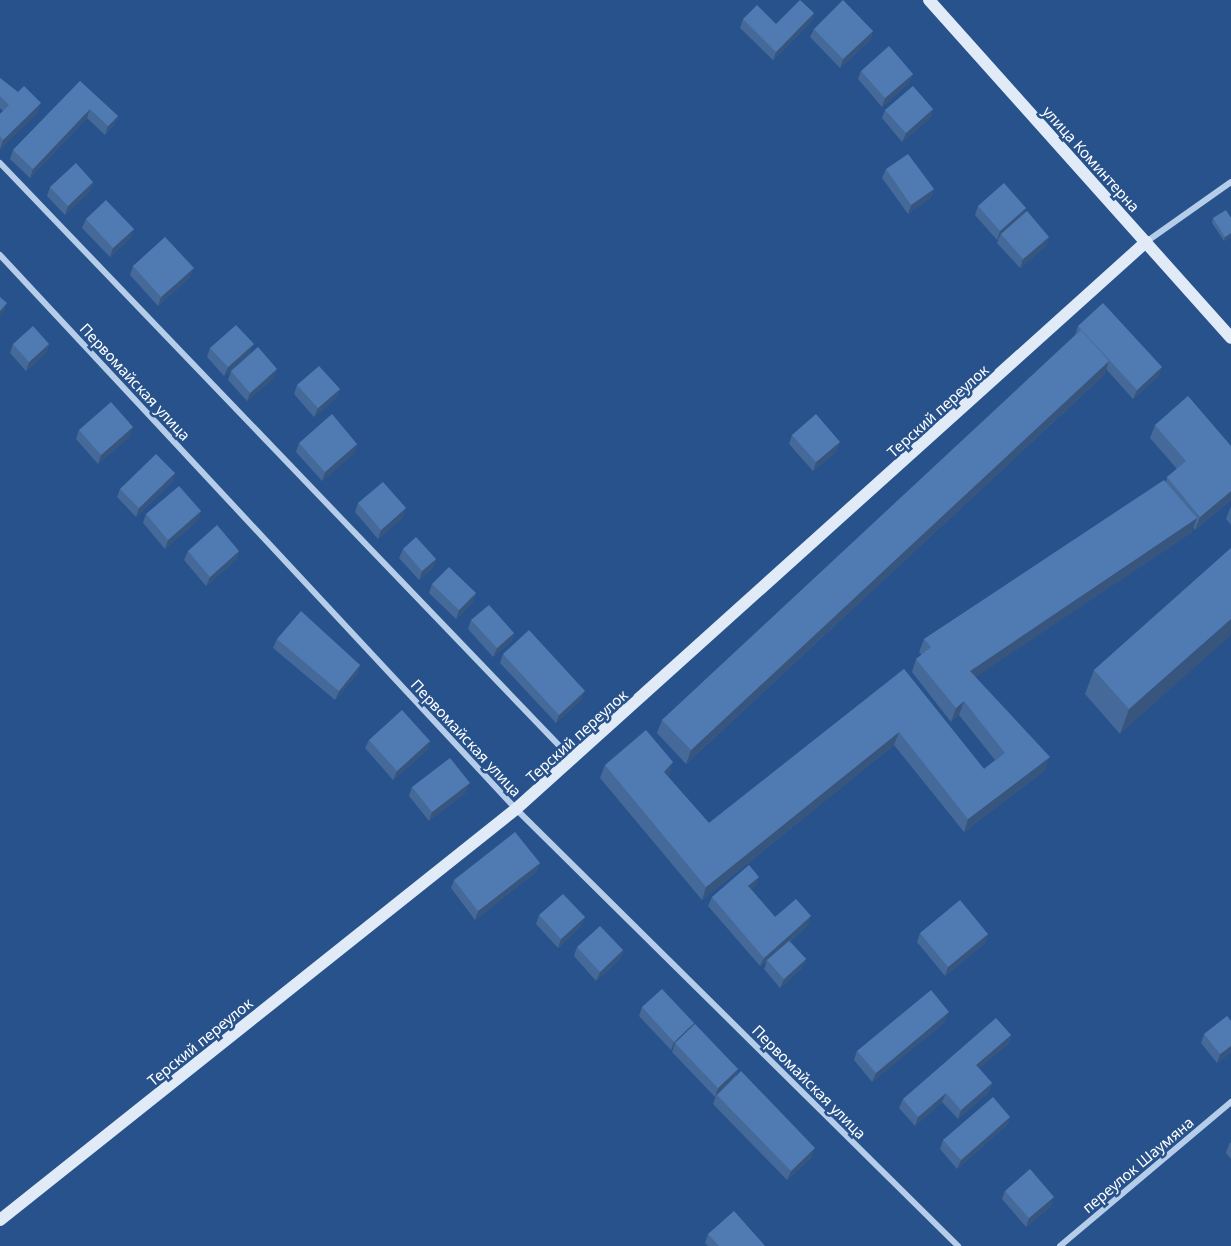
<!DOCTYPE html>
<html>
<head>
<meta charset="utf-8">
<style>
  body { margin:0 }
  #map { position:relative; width:1231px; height:1246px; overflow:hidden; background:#27528c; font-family:"Noto Sans",sans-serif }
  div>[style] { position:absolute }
  .street>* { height:6px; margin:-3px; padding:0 3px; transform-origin:3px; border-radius:3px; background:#b6cdea }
  .secondary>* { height:12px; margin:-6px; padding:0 6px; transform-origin:6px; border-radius:6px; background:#e1ebf8 }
  .wall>* { inset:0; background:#456a99 }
  .shaded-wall>* { inset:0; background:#38567d }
  .building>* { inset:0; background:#507bb2 }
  span { translate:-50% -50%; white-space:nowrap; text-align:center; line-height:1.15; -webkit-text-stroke:5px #27528c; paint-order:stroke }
  .street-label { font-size:15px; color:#fff }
</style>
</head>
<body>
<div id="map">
  <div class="street">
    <div style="left:0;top:163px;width:827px;rotate:46.18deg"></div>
    <div style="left:1146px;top:242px;width:104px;rotate:-35.2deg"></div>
    <div style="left:0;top:255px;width:757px;rotate:47.03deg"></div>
    <div style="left:516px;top:809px;width:622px;rotate:44.67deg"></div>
    <div style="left:1060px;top:1246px;width:224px;rotate:-40.1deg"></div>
  </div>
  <div class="secondary">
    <div style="left:929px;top:0;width:453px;rotate:48.2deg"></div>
    <div style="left:0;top:1220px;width:660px;rotate:-38.54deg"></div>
    <div style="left:516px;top:809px;width:848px;rotate:-41.99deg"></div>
  </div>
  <div class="wall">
    <div style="clip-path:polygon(814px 13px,811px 22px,773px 60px,740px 28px,743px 19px,776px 24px)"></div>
    <div style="clip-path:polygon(814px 29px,873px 31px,870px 40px,840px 68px,810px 37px)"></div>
    <div style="clip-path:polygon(861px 71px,913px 74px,909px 83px,882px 107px,858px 79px)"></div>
    <div style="clip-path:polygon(0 78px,38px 112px,0 149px,0 114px,3px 111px,0 108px)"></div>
    <div style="clip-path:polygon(80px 81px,118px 116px,114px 125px,105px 135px,87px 118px,30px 178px,10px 159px,13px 150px)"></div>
    <div style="clip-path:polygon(933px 109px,930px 118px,902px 142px,882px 118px,885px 110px)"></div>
    <div style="clip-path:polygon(886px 169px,934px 189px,930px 198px,908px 214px,882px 178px)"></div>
    <div style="clip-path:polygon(93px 182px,90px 191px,65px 215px,47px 196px,50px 187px)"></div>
    <div style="clip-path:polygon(978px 206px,1026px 208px,1024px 213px,1046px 246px,1020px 268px,997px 243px,999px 238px,997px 240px,975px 215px)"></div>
    <div style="clip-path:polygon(1213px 218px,1231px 218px,1231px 237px,1224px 241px,1212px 223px)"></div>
    <div style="clip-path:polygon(86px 219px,134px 229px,130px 238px,110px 257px,82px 228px)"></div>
    <div style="clip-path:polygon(133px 266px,190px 277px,158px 306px,130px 275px)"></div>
    <div style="clip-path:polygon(1078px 326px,1159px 376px,1133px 399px,1106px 369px,1105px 374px,686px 764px,657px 733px,662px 720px,1075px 335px)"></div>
    <div style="clip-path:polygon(13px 344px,49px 344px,46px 353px,26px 371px,10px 353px)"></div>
    <div style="clip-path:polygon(210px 348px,250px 353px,224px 376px,207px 357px)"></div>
    <div style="clip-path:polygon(231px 371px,274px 378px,247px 401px,228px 380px)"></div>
    <div style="clip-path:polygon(297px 385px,340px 389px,336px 398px,314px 417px,294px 394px)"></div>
    <div style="clip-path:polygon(1155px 425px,1231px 446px,1231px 500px,1195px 530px,1193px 527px,1192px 532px,975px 677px,1045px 770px,964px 832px,894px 745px,702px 900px,600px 778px,605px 765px,669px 776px,668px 777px,709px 823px,904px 669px,984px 769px,995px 760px,959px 715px,951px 722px,912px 672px,916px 659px,922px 655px,919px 652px,924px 639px,1166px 482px,1167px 477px,1177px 469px,1150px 438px)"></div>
    <div style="clip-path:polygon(79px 430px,130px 436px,98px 464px,76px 439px)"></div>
    <div style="clip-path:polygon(792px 435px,837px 451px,813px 471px,789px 444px)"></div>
    <div style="clip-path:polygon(299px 443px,357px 444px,354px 453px,322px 481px,296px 452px)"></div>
    <div style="clip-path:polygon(175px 473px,172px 482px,136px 517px,117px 497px,120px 489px)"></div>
    <div style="clip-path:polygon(358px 503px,403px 517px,378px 539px,355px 512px)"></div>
    <div style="clip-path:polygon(1231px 506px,1231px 525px,1226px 519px)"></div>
    <div style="clip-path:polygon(201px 511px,198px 520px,165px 549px,143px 523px,146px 514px)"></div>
    <div style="clip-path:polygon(1231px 548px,1120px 734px,1085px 694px,1094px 670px)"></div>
    <div style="clip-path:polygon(403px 549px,436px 559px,433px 568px,419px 580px,399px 558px)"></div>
    <div style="clip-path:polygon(188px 551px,239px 551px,236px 560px,206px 586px,184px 560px)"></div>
    <div style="clip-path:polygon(432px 584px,476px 593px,473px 602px,456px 619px,429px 593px)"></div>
    <div style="clip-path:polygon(471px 620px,514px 633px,511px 642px,493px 657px,468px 629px)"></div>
    <div style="clip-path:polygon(277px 639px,360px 665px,357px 674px,335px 700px,273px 648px)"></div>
    <div style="clip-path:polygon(503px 654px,581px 700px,556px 723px,500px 663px)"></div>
    <div style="clip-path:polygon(369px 740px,430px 741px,427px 750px,393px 780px,365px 748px)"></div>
    <div style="clip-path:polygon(412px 787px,466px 792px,429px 821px,409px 796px)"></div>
    <div style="clip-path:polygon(540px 863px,536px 872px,475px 920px,451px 888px,454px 880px)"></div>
    <div style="clip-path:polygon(756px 886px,751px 889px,775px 917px,808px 925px,790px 941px,806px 959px,802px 968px,780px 988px,764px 969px,767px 961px,760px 966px,708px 906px,712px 897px)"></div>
    <div style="clip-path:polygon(539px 915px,585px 917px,581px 926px,558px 948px,536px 924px)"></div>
    <div style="clip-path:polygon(920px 933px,988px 934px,985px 943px,945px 976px,917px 942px)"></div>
    <div style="clip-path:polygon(577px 947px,623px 950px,620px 959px,596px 981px,574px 956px)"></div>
    <div style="clip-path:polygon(642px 1007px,694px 1023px,693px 1027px,738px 1069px,735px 1077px,812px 1157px,787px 1180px,713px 1104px,716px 1096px,715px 1097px,672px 1052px,674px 1047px,671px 1050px,639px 1016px)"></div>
    <div style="clip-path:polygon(946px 1021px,872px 1082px,854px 1060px,857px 1051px)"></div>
    <div style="clip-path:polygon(1204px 1034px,1231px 1052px,1217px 1063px,1201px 1043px)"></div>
    <div style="clip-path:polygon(1011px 1035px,1008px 1044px,979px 1068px,992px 1083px,989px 1092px,958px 1119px,942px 1102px,915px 1126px,899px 1108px,903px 1099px)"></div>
    <div style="clip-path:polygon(1010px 1117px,1007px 1125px,957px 1169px,940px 1149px,943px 1140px)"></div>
    <div style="clip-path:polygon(1231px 1142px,1231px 1159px,1226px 1153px,1229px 1144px)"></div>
    <div style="clip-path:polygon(1005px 1191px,1051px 1206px,1026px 1227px,1002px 1199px)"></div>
    <div style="clip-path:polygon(708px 1234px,765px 1246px,708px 1246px,705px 1243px)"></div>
  </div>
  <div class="shaded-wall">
    <div style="clip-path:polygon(814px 13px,811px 22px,773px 60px,776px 52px)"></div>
    <div style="clip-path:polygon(873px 31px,870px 40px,840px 68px,843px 59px)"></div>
    <div style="clip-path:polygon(913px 74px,909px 83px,882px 107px,885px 98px)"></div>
    <div style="clip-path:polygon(41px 103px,38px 112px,0 149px,3px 140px)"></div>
    <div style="clip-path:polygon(90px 109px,87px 118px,30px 178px,33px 169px)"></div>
    <div style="clip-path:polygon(933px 109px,930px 118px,902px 142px,906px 133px)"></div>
    <div style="clip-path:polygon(118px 116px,114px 125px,105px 135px,108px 126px)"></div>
    <div style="clip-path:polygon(93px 182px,90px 191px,65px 215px,68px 206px)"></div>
    <div style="clip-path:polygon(934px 189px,930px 198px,908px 214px,911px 205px)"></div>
    <div style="clip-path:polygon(1026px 208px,1023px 217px,1001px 234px,999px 238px,997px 240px,1000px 231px)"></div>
    <div style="clip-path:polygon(134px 229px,130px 238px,110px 257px,113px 248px)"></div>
    <div style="clip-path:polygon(1231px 233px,1231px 237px,1224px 241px,1225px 237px)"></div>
    <div style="clip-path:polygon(1049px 237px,1046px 246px,1020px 268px,1023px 259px)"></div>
    <div style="clip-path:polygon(194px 268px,190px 277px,158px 306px,161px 297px)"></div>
    <div style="clip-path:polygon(7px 303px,4px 312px,0 317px,0 311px)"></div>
    <div style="clip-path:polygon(49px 344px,46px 353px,26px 371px,29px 362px)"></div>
    <div style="clip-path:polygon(254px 344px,250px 353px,224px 376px,228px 367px)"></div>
    <div style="clip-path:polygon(1109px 361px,1105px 374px,686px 764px,691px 750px)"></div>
    <div style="clip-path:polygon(1162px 367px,1159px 376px,1133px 399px,1137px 390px)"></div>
    <div style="clip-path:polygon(277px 369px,274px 378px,247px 401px,250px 393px)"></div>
    <div style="clip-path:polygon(340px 389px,336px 398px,314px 417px,318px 408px)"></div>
    <div style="clip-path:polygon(133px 427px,130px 436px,98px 464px,101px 455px)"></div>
    <div style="clip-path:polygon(840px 442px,837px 451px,813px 471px,816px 462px)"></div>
    <div style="clip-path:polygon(357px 444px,354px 453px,322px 481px,325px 472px)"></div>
    <div style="clip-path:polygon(175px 473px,172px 482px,136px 517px,139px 508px)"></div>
    <div style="clip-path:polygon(1231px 491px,1231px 500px,1195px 530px,1200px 517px)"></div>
    <div style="clip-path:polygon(406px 508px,403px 517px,378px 539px,381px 530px)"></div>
    <div style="clip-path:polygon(201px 511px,198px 520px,165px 549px,168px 540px)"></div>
    <div style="clip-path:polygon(1197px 518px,1192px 532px,965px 684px,970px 671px)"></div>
    <div style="clip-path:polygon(239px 551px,236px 560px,206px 586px,210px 577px)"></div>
    <div style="clip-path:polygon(436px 559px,433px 568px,419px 580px,422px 571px)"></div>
    <div style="clip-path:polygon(476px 593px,473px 602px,456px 619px,459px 610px)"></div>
    <div style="clip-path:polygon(1231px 619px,1231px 635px,1120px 734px,1129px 709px)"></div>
    <div style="clip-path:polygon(514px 633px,511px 642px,493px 657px,497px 648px)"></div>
    <div style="clip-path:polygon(360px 665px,357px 674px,335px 700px,339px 691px)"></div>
    <div style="clip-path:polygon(585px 691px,581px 700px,556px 723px,559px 715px)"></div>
    <div style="clip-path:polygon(964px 701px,959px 715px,951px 722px,956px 708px)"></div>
    <div style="clip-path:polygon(899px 732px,894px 745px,702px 900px,706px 887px)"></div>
    <div style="clip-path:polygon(430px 741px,427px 750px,393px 780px,397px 771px)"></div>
    <div style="clip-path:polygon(1050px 757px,1045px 770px,964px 832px,968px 819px)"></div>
    <div style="clip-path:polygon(673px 762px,669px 776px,659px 785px,664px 772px)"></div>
    <div style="clip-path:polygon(470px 783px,466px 792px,429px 821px,432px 812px)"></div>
    <div style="clip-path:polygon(540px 863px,536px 872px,475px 920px,478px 911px)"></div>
    <div style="clip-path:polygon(759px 877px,756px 886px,745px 895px,748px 886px)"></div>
    <div style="clip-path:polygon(811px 916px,808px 925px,760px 966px,764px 958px)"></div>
    <div style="clip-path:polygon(585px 917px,581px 926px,558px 948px,561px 939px)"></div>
    <div style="clip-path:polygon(988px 934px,985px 943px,945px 976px,948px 967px)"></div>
    <div style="clip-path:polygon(623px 950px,620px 959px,596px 981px,600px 972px)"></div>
    <div style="clip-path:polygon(806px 959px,802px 968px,780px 988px,784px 979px)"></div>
    <div style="clip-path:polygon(949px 1012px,946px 1021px,872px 1082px,876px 1073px)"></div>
    <div style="clip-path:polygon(694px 1023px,691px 1032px,675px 1043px,674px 1047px,671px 1050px,674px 1042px)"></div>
    <div style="clip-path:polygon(1011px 1035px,1008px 1044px,973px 1074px,976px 1065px)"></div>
    <div style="clip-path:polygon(1231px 1046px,1231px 1052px,1217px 1063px,1220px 1054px)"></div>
    <div style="clip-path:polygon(738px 1069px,734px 1078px,715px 1097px,718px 1088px)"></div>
    <div style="clip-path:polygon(992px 1083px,989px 1092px,958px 1119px,961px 1110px)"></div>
    <div style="clip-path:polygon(946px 1093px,942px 1102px,915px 1126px,918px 1117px)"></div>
    <div style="clip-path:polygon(1010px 1117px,1007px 1125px,957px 1169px,961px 1160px)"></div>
    <div style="clip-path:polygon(815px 1148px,812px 1157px,787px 1180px,791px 1171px)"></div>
    <div style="clip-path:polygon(1054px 1197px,1051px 1206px,1026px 1227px,1029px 1218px)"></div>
  </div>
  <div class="building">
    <div style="clip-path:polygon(800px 0,814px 13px,776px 52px,743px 19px,757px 5px,776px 24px)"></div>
    <div style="clip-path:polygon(843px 0,873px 31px,843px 59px,814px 29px)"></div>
    <div style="clip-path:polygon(889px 46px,913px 74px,885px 98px,861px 71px)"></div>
    <div style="clip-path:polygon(0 78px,18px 92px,24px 86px,41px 103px,3px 140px,0 136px,0 114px,9px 105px,0 96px)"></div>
    <div style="clip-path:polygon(80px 81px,118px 116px,108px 126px,90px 109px,33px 169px,13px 150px)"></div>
    <div style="clip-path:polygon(913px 86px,933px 109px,906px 133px,885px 110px)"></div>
    <div style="clip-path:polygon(908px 154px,934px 189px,911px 205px,886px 169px)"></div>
    <div style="clip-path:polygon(76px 163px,93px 182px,68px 206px,50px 187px)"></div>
    <div style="clip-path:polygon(1004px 183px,1026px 208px,1000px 231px,978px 206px)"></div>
    <div style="clip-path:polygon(106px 200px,134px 229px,113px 248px,86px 219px)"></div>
    <div style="clip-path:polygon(1226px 210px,1231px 218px,1231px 233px,1225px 237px,1213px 218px)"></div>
    <div style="clip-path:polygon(1027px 211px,1049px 237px,1023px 259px,1001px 234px)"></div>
    <div style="clip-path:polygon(165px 237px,194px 268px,161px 297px,133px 266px)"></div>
    <div style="clip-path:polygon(0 297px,7px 303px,0 311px)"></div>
    <div style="clip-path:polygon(1103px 303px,1162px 367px,1137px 390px,1078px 326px)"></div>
    <div style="clip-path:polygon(236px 325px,254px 344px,228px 367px,210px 348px)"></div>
    <div style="clip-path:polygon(33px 326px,49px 344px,29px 362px,13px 344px)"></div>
    <div style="clip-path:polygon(1081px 330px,1109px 361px,691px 750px,662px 720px)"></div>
    <div style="clip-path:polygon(258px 347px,277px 369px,250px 393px,231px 371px)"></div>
    <div style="clip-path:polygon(319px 366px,340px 389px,318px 408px,297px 385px)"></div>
    <div style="clip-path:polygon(1188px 396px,1231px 446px,1231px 491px,1200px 517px,1167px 477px,1186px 461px,1155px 425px)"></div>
    <div style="clip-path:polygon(111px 402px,133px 427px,101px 455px,79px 430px)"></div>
    <div style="clip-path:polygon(332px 414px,357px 444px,325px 472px,299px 443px)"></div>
    <div style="clip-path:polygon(816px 414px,840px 442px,816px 462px,792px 435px)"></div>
    <div style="clip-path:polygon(156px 454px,175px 473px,139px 508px,120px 489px)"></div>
    <div style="clip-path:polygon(1164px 480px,1197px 518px,970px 671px,1050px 757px,968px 819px,899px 732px,706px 887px,605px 765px,646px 730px,673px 762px,664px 772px,709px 823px,904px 669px,984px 769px,1005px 753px,964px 701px,956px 708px,916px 659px,931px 647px,924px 639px)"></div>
    <div style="clip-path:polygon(383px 482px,406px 508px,381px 530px,358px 503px)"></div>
    <div style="clip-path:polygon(179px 486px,201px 511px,168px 540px,146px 514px)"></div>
    <div style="clip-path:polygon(217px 525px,239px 551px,210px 577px,188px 551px)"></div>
    <div style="clip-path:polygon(416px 537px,436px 559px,422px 571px,403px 549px)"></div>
    <div style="clip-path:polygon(1231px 548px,1231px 619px,1129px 709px,1094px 670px)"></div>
    <div style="clip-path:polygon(449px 567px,476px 593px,459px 610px,432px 584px)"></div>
    <div style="clip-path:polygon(489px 605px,514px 633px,497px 648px,471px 620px)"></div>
    <div style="clip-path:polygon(301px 611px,360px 665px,339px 691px,277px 639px)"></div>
    <div style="clip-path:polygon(529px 630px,585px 691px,559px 715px,503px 654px)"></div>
    <div style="clip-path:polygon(402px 710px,430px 741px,397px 771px,369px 740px)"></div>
    <div style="clip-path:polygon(450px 758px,470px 783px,432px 812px,412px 787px)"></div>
    <div style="clip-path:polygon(515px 832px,540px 863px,478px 911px,454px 880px)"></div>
    <div style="clip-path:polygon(749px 865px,759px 877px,748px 886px,775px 917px,796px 899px,811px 916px,764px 958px,712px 897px)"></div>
    <div style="clip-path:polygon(563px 894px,585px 917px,561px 939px,539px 915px)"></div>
    <div style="clip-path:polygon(960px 900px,988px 934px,948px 967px,920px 933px)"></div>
    <div style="clip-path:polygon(600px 926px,623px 950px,600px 972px,577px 947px)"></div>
    <div style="clip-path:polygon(789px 941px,806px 959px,784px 979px,767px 960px)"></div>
    <div style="clip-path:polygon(662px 989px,694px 1023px,674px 1042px,642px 1007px)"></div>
    <div style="clip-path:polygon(931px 990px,949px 1012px,876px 1073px,857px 1051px)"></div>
    <div style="clip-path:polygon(1227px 1016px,1231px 1021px,1231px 1046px,1220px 1054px,1204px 1034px)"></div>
    <div style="clip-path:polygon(996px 1018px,1011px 1035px,976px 1065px,992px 1083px,961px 1110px,946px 1093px,918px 1117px,903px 1099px)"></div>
    <div style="clip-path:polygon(695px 1024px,738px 1069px,718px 1088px,675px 1043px)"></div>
    <div style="clip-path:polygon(741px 1071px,815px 1148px,791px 1171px,717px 1095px)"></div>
    <div style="clip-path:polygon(993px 1097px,1010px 1117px,961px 1160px,943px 1140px)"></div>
    <div style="clip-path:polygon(1030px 1169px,1054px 1197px,1029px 1218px,1005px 1191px)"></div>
    <div style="clip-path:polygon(734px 1211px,765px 1246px,719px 1246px,708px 1234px)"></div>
  </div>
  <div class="street-label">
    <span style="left:1091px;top:159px;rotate:48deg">улица Коминтерна</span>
    <span style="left:135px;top:382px;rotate:47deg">Первомайская улица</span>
    <span style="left:938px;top:411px;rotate:-42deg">Терский переулок</span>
    <span style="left:577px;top:736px;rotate:-42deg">Терский переулок</span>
    <span style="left:466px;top:738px;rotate:47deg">Первомайская улица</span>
    <span style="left:200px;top:1042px;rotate:-39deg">Терский переулок</span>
    <span style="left:809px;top:1082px;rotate:45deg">Первомайская улица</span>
    <span style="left:1138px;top:1165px;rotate:-40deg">переулок Шаумяна</span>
  </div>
</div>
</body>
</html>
